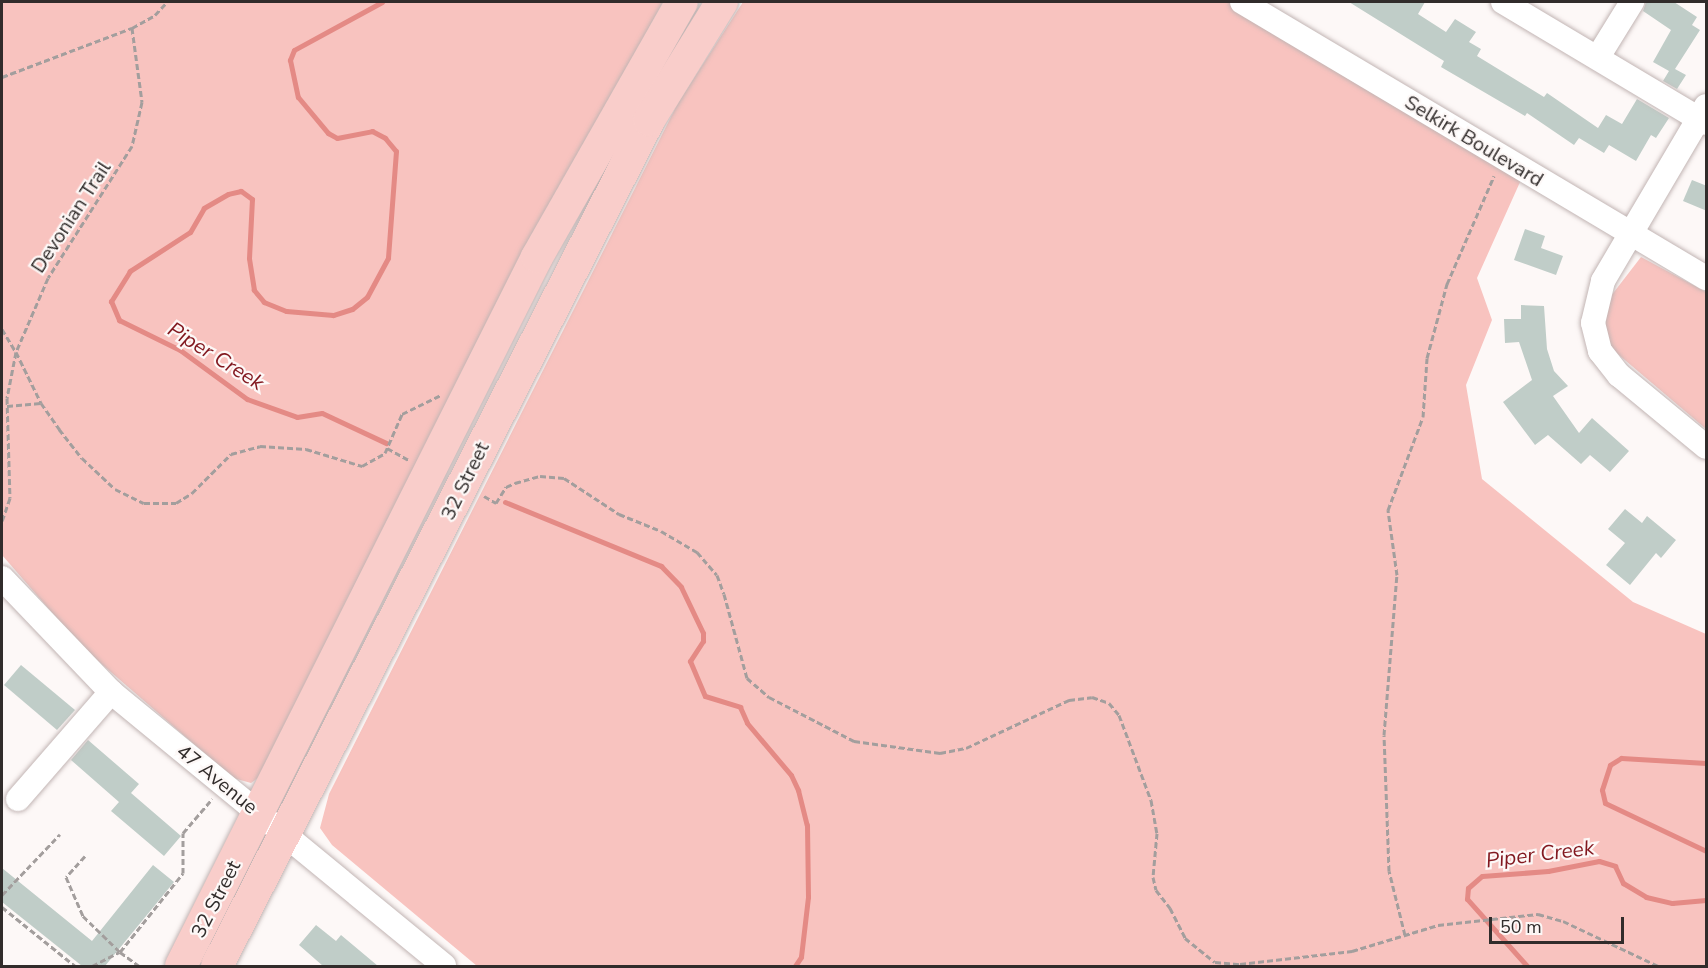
<!DOCTYPE html>
<html>
<head>
<meta charset="utf-8">
<style>
  body { margin:0 }
  #map { position:relative; width:1708px; height:968px; overflow:hidden; background:#fdf8f7; font-family:"Nunito Sans",sans-serif }
  div>[style] { position:absolute }
  .green>* { inset:0; background:#f8c3bf }
  .stream>* { height:5px; margin:-2.5px; padding:0 2.5px; transform-origin:2.5px; border-radius:2.5px; background:#e48a85 }
  .building>* { inset:0; background:#c0cdc8 }
  .path>* { height:3px; margin-top:-1.5px; transform-origin:0; background:repeating-linear-gradient(90deg,#a39e9d 0 6px,transparent 0 9px) }
  .roads { filter:drop-shadow(0 0 2px #c2b5b4) drop-shadow(0 0 2px #c2b5b4) }
  .minor>* { height:24px; margin:-12px; padding:0 12px; transform-origin:12px; border-radius:12px; background:#fff }
  .major>* { height:32px; margin:-16px; padding:0 16px; transform-origin:16px; border-radius:16px; background:#f9cdca }
  span { translate:-50% -50%; white-space:nowrap; text-align:center; line-height:1.15; -webkit-text-stroke:4.5px #fdf8f7; paint-order:stroke }
  .street-label { font-size:20px; color:#312c2b }
  .water-label { font-size:21px; color:#82181f; font-style:italic }
  .frame { position:absolute; inset:0; border:3px solid #312c2b; pointer-events:none }
  .scale { position:absolute; left:1489px; top:917px; width:135px; height:27px; box-sizing:border-box; border:3px solid #312c2b; border-top:0; padding-left:8px; font-size:18px; line-height:21px; white-space:nowrap; color:#312c2b; -webkit-text-stroke:4px #fdf8f7; paint-order:stroke }
</style>
</head>
<body>
<div id="map">
  <div class="green">
    <div style="clip-path:polygon(2px 2px,663px 2px,529px 248px,265px 773px,251px 783px,233px 778px,82px 647px,2px 555px)"></div>
    <div style="clip-path:polygon(743px 2px,1242px 2px,1525px 171px,1477px 278px,1492px 320px,1466px 385px,1482px 479px,1633px 602px,1706px 634px,1706px 966px,477px 966px,332px 845px,320px 828px,329px 794px,678px 103px)"></div>
    <div style="clip-path:polygon(1641px 257px,1706px 292px,1706px 429px,1606px 344px,1604px 305px)"></div>
  </div>
  <div class="stream">
    <div style="left:382px;top:2px;width:100px;rotate:151.4deg"></div>
    <div style="left:294px;top:50px;width:11px;rotate:112deg"></div>
    <div style="left:290px;top:60px;width:38px;rotate:78deg"></div>
    <div style="left:298px;top:97px;width:47px;rotate:50.2deg"></div>
    <div style="left:328px;top:133px;width:10px;rotate:29deg"></div>
    <div style="left:337px;top:138px;width:36px;rotate:-11deg"></div>
    <div style="left:372px;top:131px;width:15px;rotate:28deg"></div>
    <div style="left:385px;top:138px;width:17px;rotate:50deg"></div>
    <div style="left:396px;top:151px;width:107px;rotate:94.3deg"></div>
    <div style="left:388px;top:258px;width:44px;rotate:118.3deg"></div>
    <div style="left:367px;top:297px;width:19px;rotate:141deg"></div>
    <div style="left:352px;top:309px;width:20px;rotate:162deg"></div>
    <div style="left:333px;top:315px;width:47px;rotate:-175.1deg"></div>
    <div style="left:286px;top:311px;width:24px;rotate:-158deg"></div>
    <div style="left:264px;top:302px;width:16px;rotate:-130deg"></div>
    <div style="left:254px;top:290px;width:32px;rotate:-99deg"></div>
    <div style="left:249px;top:258px;width:59px;rotate:-87.1deg"></div>
    <div style="left:252px;top:199px;width:14px;rotate:-144deg"></div>
    <div style="left:241px;top:191px;width:13px;rotate:167deg"></div>
    <div style="left:228px;top:194px;width:28px;rotate:150deg"></div>
    <div style="left:204px;top:208px;width:28px;rotate:120deg"></div>
    <div style="left:190px;top:232px;width:72px;rotate:147deg"></div>
    <div style="left:130px;top:271px;width:36px;rotate:122deg"></div>
    <div style="left:111px;top:301px;width:21px;rotate:67deg"></div>
    <div style="left:119px;top:320px;width:68px;rotate:26.2deg"></div>
    <div style="left:180px;top:350px;width:83px;rotate:36.2deg"></div>
    <div style="left:247px;top:399px;width:53px;rotate:19.8deg"></div>
    <div style="left:297px;top:417px;width:25px;rotate:-9deg"></div>
    <div style="left:322px;top:413px;width:71px;rotate:25.1deg"></div>
    <div style="left:505px;top:502px;width:169px;rotate:22.3deg"></div>
    <div style="left:661px;top:566px;width:29px;rotate:46deg"></div>
    <div style="left:681px;top:587px;width:51px;rotate:64.4deg"></div>
    <div style="left:703px;top:633px;width:8px;rotate:90deg"></div>
    <div style="left:703px;top:641px;width:24px;rotate:123deg"></div>
    <div style="left:690px;top:661px;width:38px;rotate:67deg"></div>
    <div style="left:705px;top:696px;width:37px;rotate:17deg"></div>
    <div style="left:740px;top:707px;width:17px;rotate:66deg"></div>
    <div style="left:747px;top:723px;width:68px;rotate:49.8deg"></div>
    <div style="left:791px;top:775px;width:17px;rotate:65deg"></div>
    <div style="left:798px;top:790px;width:36px;rotate:76deg"></div>
    <div style="left:807px;top:825px;width:72px;rotate:89.2deg"></div>
    <div style="left:808px;top:897px;width:60px;rotate:96.7deg"></div>
    <div style="left:801px;top:957px;width:11px;rotate:124deg"></div>
    <div style="left:1706px;top:763px;width:85px;rotate:-176.6deg"></div>
    <div style="left:1621px;top:758px;width:13px;rotate:148deg"></div>
    <div style="left:1610px;top:765px;width:26px;rotate:108deg"></div>
    <div style="left:1602px;top:790px;width:13px;rotate:77deg"></div>
    <div style="left:1605px;top:803px;width:112px;rotate:25.4deg"></div>
    <div style="left:1527px;top:966px;width:90px;rotate:-131.8deg"></div>
    <div style="left:1467px;top:899px;width:11px;rotate:-85deg"></div>
    <div style="left:1468px;top:888px;width:18px;rotate:-41deg"></div>
    <div style="left:1482px;top:876px;width:66px;rotate:-4.3deg"></div>
    <div style="left:1548px;top:871px;width:52px;rotate:-11.1deg"></div>
    <div style="left:1599px;top:861px;width:17px;rotate:17deg"></div>
    <div style="left:1615px;top:866px;width:19px;rotate:65deg"></div>
    <div style="left:1623px;top:883px;width:27px;rotate:31deg"></div>
    <div style="left:1646px;top:897px;width:27px;rotate:13deg"></div>
    <div style="left:1672px;top:903px;width:34px;rotate:-5deg"></div>
  </div>
  <div class="building">
    <div style="clip-path:polygon(1349px 2px,1425px 2px,1418px 14px,1446px 32px,1455px 19px,1476px 32px,1469px 42px,1481px 49px,1477px 56px,1544px 97px,1547px 93px,1598px 128px,1606px 115px,1622px 124px,1637px 99px,1669px 118px,1656px 138px,1651px 135px,1636px 161px,1609px 145px,1604px 153px,1579px 138px,1574px 145px,1527px 113px,1525px 116px,1441px 67px,1444px 61px)"></div>
    <div style="clip-path:polygon(1646px 2px,1674px 2px,1697px 17px,1692px 25px,1700px 30px,1675px 69px,1686px 75px,1677px 89px,1663px 81px,1669px 71px,1653px 62px,1671px 30px,1643px 11px)"></div>
    <div style="clip-path:polygon(1692px 180px,1707px 186px,1707px 211px,1683px 201px)"></div>
    <div style="clip-path:polygon(1525px 229px,1545px 236px,1541px 248px,1563px 256px,1556px 275px,1514px 260px)"></div>
    <div style="clip-path:polygon(1521px 305px,1544px 306px,1547px 349px,1554px 371px,1568px 386px,1553px 396px,1579px 433px,1592px 418px,1629px 451px,1610px 472px,1590px 455px,1581px 464px,1548px 435px,1535px 445px,1503px 402px,1532px 380px,1519px 342px,1505px 343px,1504px 319px,1521px 319px)"></div>
    <div style="clip-path:polygon(1625px 509px,1642px 523px,1647px 516px,1676px 540px,1661px 558px,1656px 553px,1630px 585px,1606px 565px,1625px 543px,1608px 529px)"></div>
    <div style="clip-path:polygon(21px 665px,75px 710px,57px 730px,4px 685px)"></div>
    <div style="clip-path:polygon(88px 740px,139px 784px,131px 793px,181px 836px,164px 856px,111px 811px,119px 802px,71px 760px)"></div>
    <div style="clip-path:polygon(153px 865px,174px 882px,105px 966px,82px 966px,2px 902px,2px 868px,92px 941px)"></div>
    <div style="clip-path:polygon(316px 925px,336px 941px,341px 935px,378px 966px,323px 966px,299px 945px)"></div>
  </div>
  <div class="path">
    <div style="left:132px;top:28px;width:26px;rotate:-29deg"></div>
    <div style="left:155px;top:15px;width:18px;rotate:-47deg"></div>
    <div style="left:2px;top:77px;width:139px;rotate:-20.7deg"></div>
    <div style="left:132px;top:28px;width:75px;rotate:82.3deg"></div>
    <div style="left:142px;top:102px;width:45px;rotate:102.8deg"></div>
    <div style="left:132px;top:146px;width:156px;rotate:122.5deg"></div>
    <div style="left:48px;top:278px;width:81px;rotate:113.4deg"></div>
    <div style="left:16px;top:352px;width:57px;rotate:63.9deg"></div>
    <div style="left:41px;top:403px;width:32px;rotate:55deg"></div>
    <div style="left:59px;top:429px;width:37px;rotate:52deg"></div>
    <div style="left:82px;top:458px;width:45px;rotate:43.2deg"></div>
    <div style="left:115px;top:489px;width:32px;rotate:26deg"></div>
    <div style="left:144px;top:503px;width:32px"></div>
    <div style="left:176px;top:503px;width:19px;rotate:-32deg"></div>
    <div style="left:192px;top:493px;width:55px;rotate:-45deg"></div>
    <div style="left:231px;top:454px;width:30px;rotate:-15deg"></div>
    <div style="left:260px;top:446px;width:46px;rotate:3.7deg"></div>
    <div style="left:306px;top:449px;width:59px;rotate:16.9deg"></div>
    <div style="left:362px;top:466px;width:26px;rotate:-29deg"></div>
    <div style="left:385px;top:453px;width:43px;rotate:-66.4deg"></div>
    <div style="left:402px;top:414px;width:43px;rotate:-26deg"></div>
    <div style="left:2px;top:329px;width:27px;rotate:59deg"></div>
    <div style="left:16px;top:352px;width:47px;rotate:101.1deg"></div>
    <div style="left:7px;top:398px;width:100px;rotate:88.3deg"></div>
    <div style="left:10px;top:498px;width:24px;rotate:109deg"></div>
    <div style="left:7px;top:406px;width:34px;rotate:-5deg"></div>
    <div style="left:387px;top:448px;width:25px;rotate:29deg"></div>
    <div style="left:484px;top:496px;width:14px;rotate:30deg"></div>
    <div style="left:496px;top:503px;width:19px;rotate:-58deg"></div>
    <div style="left:506px;top:487px;width:10px;rotate:-24deg"></div>
    <div style="left:515px;top:483px;width:26px;rotate:-16deg"></div>
    <div style="left:540px;top:476px;width:24px;rotate:5deg"></div>
    <div style="left:564px;top:478px;width:66px;rotate:33.2deg"></div>
    <div style="left:619px;top:514px;width:45px;rotate:22deg"></div>
    <div style="left:661px;top:531px;width:42px;rotate:30.3deg"></div>
    <div style="left:697px;top:552px;width:30px;rotate:49deg"></div>
    <div style="left:717px;top:575px;width:20px;rotate:70deg"></div>
    <div style="left:724px;top:594px;width:87px;rotate:74.7deg"></div>
    <div style="left:747px;top:678px;width:29px;rotate:41deg"></div>
    <div style="left:769px;top:697px;width:96px;rotate:27.4deg"></div>
    <div style="left:854px;top:741px;width:87px;rotate:7.9deg"></div>
    <div style="left:940px;top:753px;width:26px;rotate:-11deg"></div>
    <div style="left:966px;top:748px;width:114px;rotate:-25deg"></div>
    <div style="left:1069px;top:700px;width:23px;rotate:-7deg"></div>
    <div style="left:1092px;top:697px;width:18px;rotate:19deg"></div>
    <div style="left:1109px;top:703px;width:16px;rotate:50deg"></div>
    <div style="left:1119px;top:715px;width:91px;rotate:69.4deg"></div>
    <div style="left:1151px;top:800px;width:34px;rotate:80deg"></div>
    <div style="left:1157px;top:833px;width:44px;rotate:95.2deg"></div>
    <div style="left:1153px;top:877px;width:13px;rotate:77deg"></div>
    <div style="left:1156px;top:890px;width:23px;rotate:52deg"></div>
    <div style="left:1170px;top:908px;width:34px;rotate:63deg"></div>
    <div style="left:1185px;top:938px;width:38px;rotate:39deg"></div>
    <div style="left:1215px;top:962px;width:25px;rotate:5deg"></div>
    <div style="left:1240px;top:964px;width:113px;rotate:-6.6deg"></div>
    <div style="left:1352px;top:951px;width:90px;rotate:-16.8deg"></div>
    <div style="left:1438px;top:925px;width:101px;rotate:-6.3deg"></div>
    <div style="left:1538px;top:914px;width:26px;rotate:16deg"></div>
    <div style="left:1563px;top:921px;width:105px;rotate:25.3deg"></div>
    <div style="left:85px;top:856px;width:28px;rotate:132deg"></div>
    <div style="left:66px;top:877px;width:43px;rotate:66.4deg"></div>
    <div style="left:83px;top:916px;width:52px;rotate:44.2deg"></div>
    <div style="left:120px;top:952px;width:101px;rotate:-51.4deg"></div>
    <div style="left:183px;top:873px;width:40px;rotate:-90deg"></div>
    <div style="left:183px;top:833px;width:45px;rotate:-49.5deg"></div>
    <div style="left:2px;top:895px;width:84px;rotate:-46.4deg"></div>
    <div style="left:2px;top:907px;width:94px;rotate:38.9deg"></div>
    <div style="left:1405px;top:935px;width:66px;rotate:-104deg"></div>
    <div style="left:1389px;top:871px;width:136px;rotate:-92.1deg"></div>
    <div style="left:1384px;top:735px;width:161px;rotate:-85.4deg"></div>
    <div style="left:1397px;top:575px;width:66px;rotate:-97.9deg"></div>
    <div style="left:1388px;top:510px;width:99px;rotate:-69.4deg"></div>
    <div style="left:1423px;top:417px;width:59px;rotate:-86.1deg"></div>
    <div style="left:1427px;top:358px;width:77px;rotate:-74.9deg"></div>
    <div style="left:1447px;top:284px;width:118px;rotate:-66.5deg"></div>
    <div style="left:92px;top:966px;width:31px;rotate:-27deg"></div>
    <div style="left:120px;top:952px;width:24px;rotate:36deg"></div>
  </div>
  <div class="roads">
    <div class="minor">
      <div style="left:1242px;top:2px;width:540px;rotate:30.75deg"></div>
      <div style="left:1503px;top:2px;width:236px;rotate:30.8deg"></div>
      <div style="left:1598px;top:57px;width:65px;rotate:-58.3deg"></div>
      <div style="left:1706px;top:106px;width:203px;rotate:120.5deg"></div>
      <div style="left:1603px;top:281px;width:43px;rotate:103.4deg"></div>
      <div style="left:1593px;top:323px;width:29px;rotate:76deg"></div>
      <div style="left:1600px;top:351px;width:31px;rotate:52deg"></div>
      <div style="left:1619px;top:375px;width:113px;rotate:39.6deg"></div>
      <div style="left:2px;top:578px;width:158px;rotate:46.3deg"></div>
      <div style="left:111px;top:692px;width:431px;rotate:39.4deg"></div>
      <div style="left:18px;top:799px;width:142px;rotate:-49deg"></div>
    </div>
    <div class="major">
      <div style="left:181px;top:966px;width:793px;rotate:-63.34deg"></div>
      <div style="left:537px;top:257px;width:293px;rotate:-60.4deg"></div>
      <div style="left:217px;top:966px;width:950px;rotate:-62.95deg"></div>
      <div style="left:649px;top:120px;width:139px;rotate:-58.3deg"></div>
    </div>
  </div>
  <div class="street-label">
    <span style="left:1474px;top:141px;rotate:31deg">Selkirk Boulevard</span>
    <span style="left:71px;top:217px;rotate:-57deg">Devonian Trail</span>
    <span style="left:465px;top:481px;rotate:-64deg">32 Street</span>
    <span style="left:217px;top:779px;rotate:39deg">47 Avenue</span>
    <span style="left:216px;top:899px;rotate:-63deg">32 Street</span>
  </div>
  <div class="water-label">
    <span style="left:216px;top:356px;rotate:32deg">Piper Creek</span>
    <span style="left:1540px;top:854px;rotate:-7deg">Piper Creek</span>
  </div>
  <div class="frame"></div>
  <div class="scale">50 m</div>
</div>
</body>
</html>
